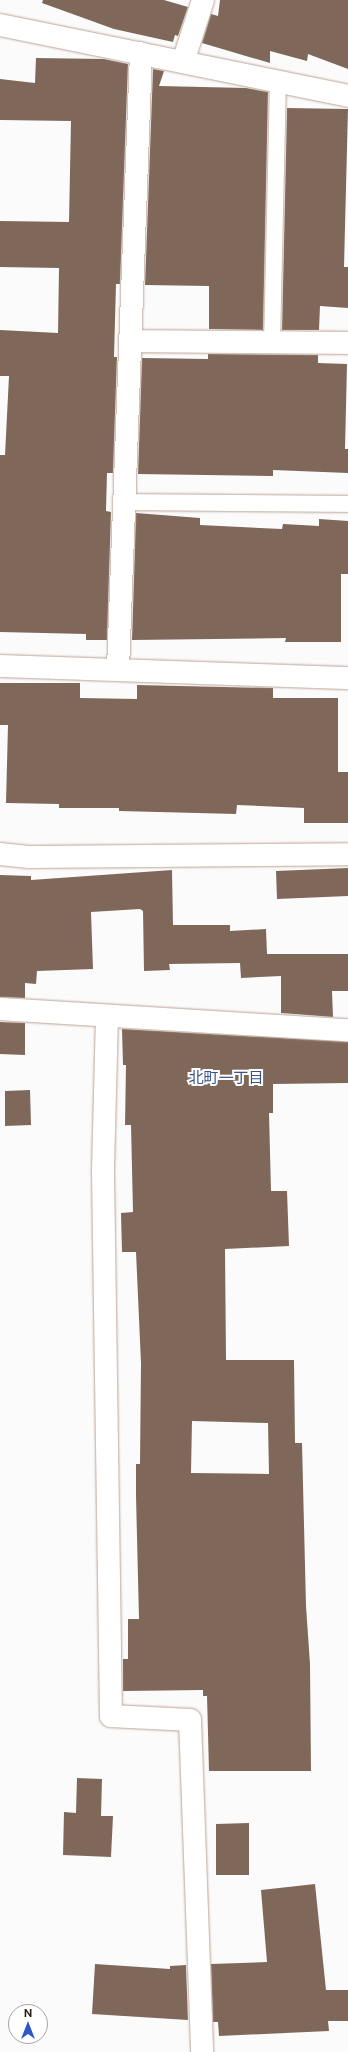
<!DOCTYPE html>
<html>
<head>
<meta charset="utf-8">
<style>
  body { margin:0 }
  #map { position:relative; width:348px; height:2052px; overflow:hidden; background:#fbfbfb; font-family:"Public Sans","Noto Sans JP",sans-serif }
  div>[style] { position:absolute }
  .building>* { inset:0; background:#7f685a }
  .roads { filter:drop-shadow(0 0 1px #bca393) drop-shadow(0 0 1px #bca393) }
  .lane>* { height:16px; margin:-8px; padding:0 8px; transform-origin:8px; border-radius:8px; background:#fff }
  .street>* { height:22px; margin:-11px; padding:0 11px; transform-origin:11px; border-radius:11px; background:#fff }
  span { translate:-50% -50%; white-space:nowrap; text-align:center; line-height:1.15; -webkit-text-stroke:4px #fff; paint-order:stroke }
  .neighbourhood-label { font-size:15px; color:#38528c }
  .north { position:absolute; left:8px; top:2004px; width:40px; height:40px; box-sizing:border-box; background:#fff; border:1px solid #a8a5a2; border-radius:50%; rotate:0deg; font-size:11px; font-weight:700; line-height:16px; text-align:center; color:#261d17 }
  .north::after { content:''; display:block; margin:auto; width:14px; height:18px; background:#2d58c7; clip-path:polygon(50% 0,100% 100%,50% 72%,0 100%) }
</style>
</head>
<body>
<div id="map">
  <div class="building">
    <div style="clip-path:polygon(43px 0,164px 0,188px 7px,178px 36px,175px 35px,173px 42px,114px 29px,42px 3px)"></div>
    <div style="clip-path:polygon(220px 0,348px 0,348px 69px,308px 54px,307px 61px,270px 51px,270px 63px,202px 43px,211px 14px,218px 16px)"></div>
    <div style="clip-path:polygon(36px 58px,104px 59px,128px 64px,120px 284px,116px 284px,114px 357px,117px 357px,113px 473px,107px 473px,106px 511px,111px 512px,107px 640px,86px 640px,86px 634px,0 632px,0 455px,5px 455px,9px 376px,0 376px,0 330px,58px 333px,59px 268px,0 267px,0 221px,69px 222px,71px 121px,0 120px,0 79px,35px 83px)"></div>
    <div style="clip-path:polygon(153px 69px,164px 71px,159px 86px,246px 88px,268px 92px,263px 330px,209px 329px,209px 286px,145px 285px)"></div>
    <div style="clip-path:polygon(287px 108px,348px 109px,344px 267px,348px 267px,348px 308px,320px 306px,319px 330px,282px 330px)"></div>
    <div style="clip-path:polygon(208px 354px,318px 355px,318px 363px,347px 364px,345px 449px,348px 449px,348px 473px,273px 470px,273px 476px,138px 474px,142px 358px,208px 359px)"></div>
    <div style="clip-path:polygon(136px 513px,200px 518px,200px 525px,282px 529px,283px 524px,319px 526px,319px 519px,348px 521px,348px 574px,341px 574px,341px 642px,285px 642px,286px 638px,132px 640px)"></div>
    <div style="clip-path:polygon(0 683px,80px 683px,80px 698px,137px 699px,137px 685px,273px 688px,273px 698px,338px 698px,338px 772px,348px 772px,348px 823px,304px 823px,304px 808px,237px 805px,236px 814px,119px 811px,119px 808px,59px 808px,59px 804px,6px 803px,8px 725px,0 725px)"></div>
    <div style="clip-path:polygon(348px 868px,348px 896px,277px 899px,276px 871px)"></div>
    <div style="clip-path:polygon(172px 870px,173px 925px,230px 925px,230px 931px,266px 929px,267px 954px,348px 954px,348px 991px,332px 991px,333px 1017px,281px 1013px,281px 976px,241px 978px,240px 963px,169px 964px,170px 970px,144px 971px,143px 911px,140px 909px,91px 912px,93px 969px,37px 971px,36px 984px,25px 983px,25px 998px,0 997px,0 875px,31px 876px,31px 880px)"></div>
    <div style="clip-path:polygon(0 1022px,25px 1023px,25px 1055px,0 1054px)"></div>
    <div style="clip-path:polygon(evenodd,122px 1029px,348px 1042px,348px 1083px,273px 1084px,273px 1113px,269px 1113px,271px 1191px,287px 1191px,289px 1246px,225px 1249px,226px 1360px,294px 1360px,295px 1443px,302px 1443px,306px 1606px,310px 1664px,311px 1771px,209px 1771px,207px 1696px,203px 1696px,203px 1690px,123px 1691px,123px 1659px,128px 1659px,128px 1619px,139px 1619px,136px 1496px,136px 1464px,140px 1464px,141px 1363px,136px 1252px,122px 1252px,121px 1213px,133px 1212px,131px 1125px,125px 1125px,126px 1065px,123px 1065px,122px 1029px,192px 1421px,268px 1423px,269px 1474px,191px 1473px,192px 1421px)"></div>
    <div style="clip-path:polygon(30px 1090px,31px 1125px,5px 1126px,5px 1091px)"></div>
    <div style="clip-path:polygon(77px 1778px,102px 1779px,101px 1816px,113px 1816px,111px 1857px,63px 1855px,64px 1812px,76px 1813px)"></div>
    <div style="clip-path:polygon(249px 1823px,249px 1875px,216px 1875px,216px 1824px)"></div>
    <div style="clip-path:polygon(315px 1884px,326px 1990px,348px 1990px,348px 2021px,328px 2021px,329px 2031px,219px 2036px,218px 2022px,213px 2022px,211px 1964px,267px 1962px,261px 1890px)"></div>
    <div style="clip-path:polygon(95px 1964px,170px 1969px,170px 1966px,186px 1965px,188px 2020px,92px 2014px)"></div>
  </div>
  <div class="roads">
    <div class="lane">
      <div style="left:272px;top:344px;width:260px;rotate:-88.7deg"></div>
      <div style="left:126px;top:502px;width:222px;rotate:0.5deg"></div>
    </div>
    <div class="street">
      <div style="left:0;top:25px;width:355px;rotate:11.5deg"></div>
      <div style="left:183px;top:62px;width:65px;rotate:-72.1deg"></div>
      <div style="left:131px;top:341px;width:217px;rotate:0.5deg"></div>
      <div style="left:0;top:666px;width:348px;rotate:2deg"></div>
      <div style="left:118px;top:669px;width:616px;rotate:-87.86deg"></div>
      <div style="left:0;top:854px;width:29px;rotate:6deg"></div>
      <div style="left:29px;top:857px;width:319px;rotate:-0.5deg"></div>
      <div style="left:0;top:1009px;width:349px;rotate:3.5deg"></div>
      <div style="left:107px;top:1016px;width:156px;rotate:91.5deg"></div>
      <div style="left:103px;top:1172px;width:544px;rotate:89.16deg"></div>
      <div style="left:111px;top:1716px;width:79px;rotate:2.9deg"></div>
      <div style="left:190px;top:1720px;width:332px;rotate:87.9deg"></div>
    </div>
  </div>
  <div class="neighbourhood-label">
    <span style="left:226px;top:1078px">北町一丁目</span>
  </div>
  <div class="north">N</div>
</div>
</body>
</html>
